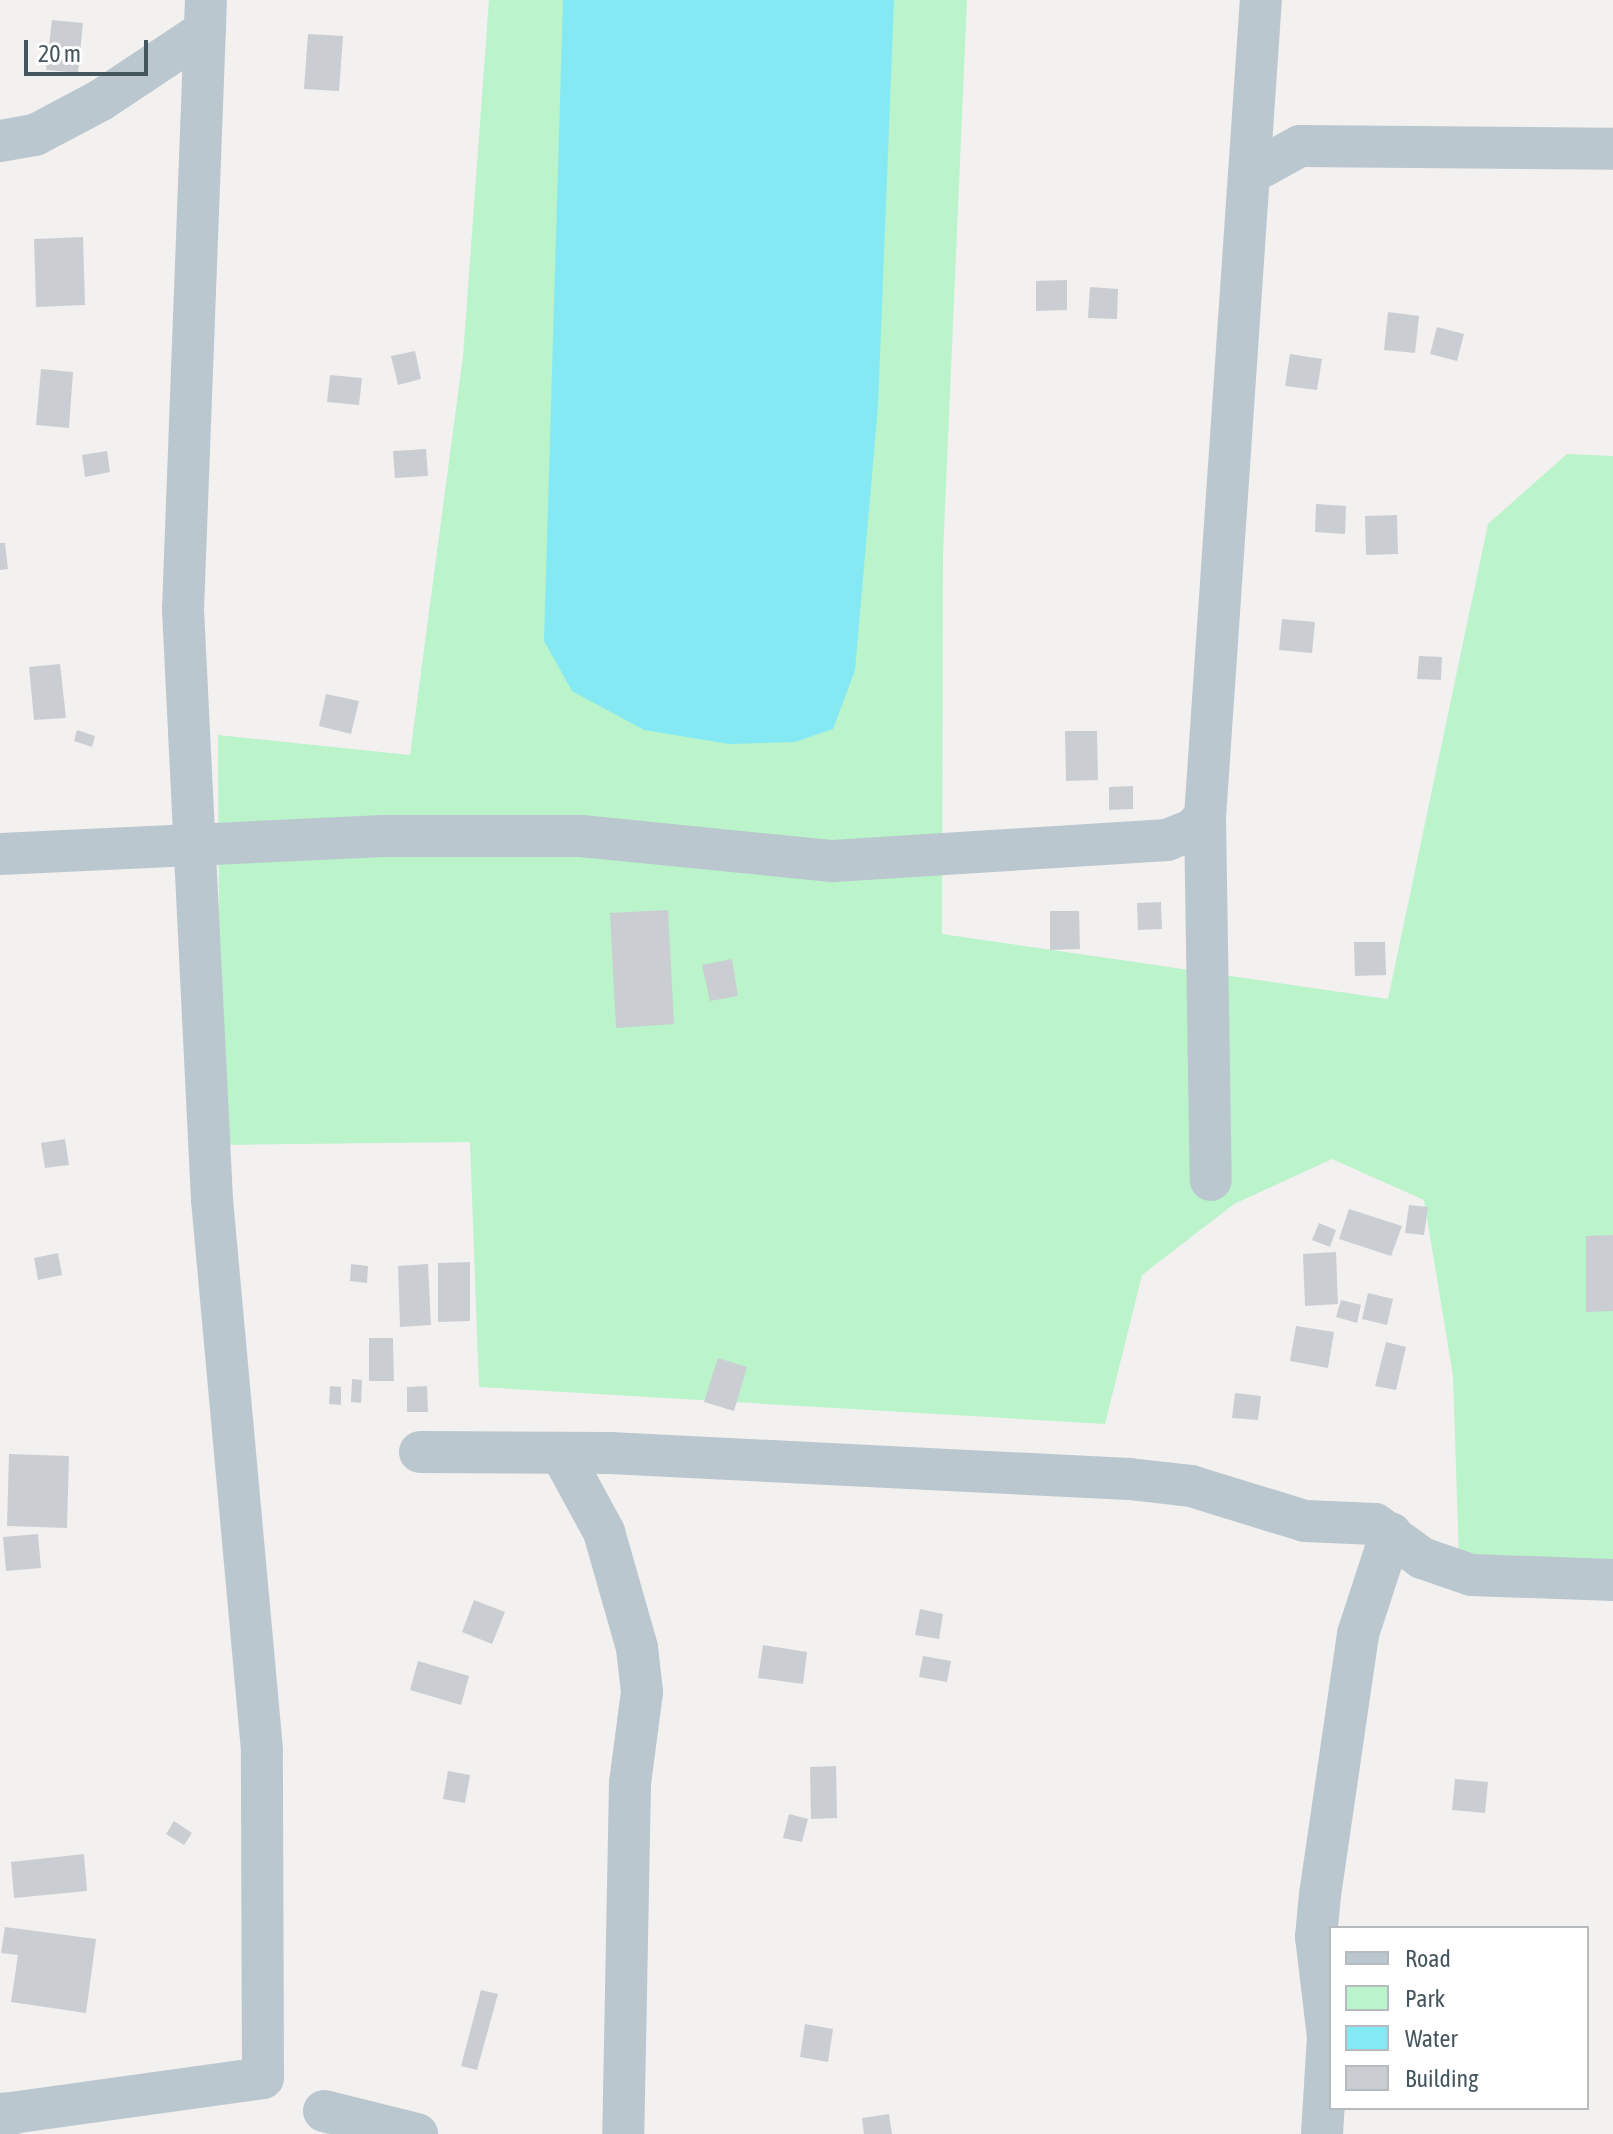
<!DOCTYPE html>
<html>
<head>
<meta charset="utf-8">
<style>
  body { margin:0 }
  #map { position:relative; width:1613px; height:2134px; overflow:hidden; background:#f3f0f0; font-family:"Asap Condensed",sans-serif }
  div>[style] { position:absolute }
  .green>* { inset:0; background:#bbf3cb }
  .water>* { inset:0; background:#85e9f4 }
  .building>* { inset:0; background:#caced3 }
  .minor>* { height:42px; margin:-21px; padding:0 21px; transform-origin:21px; border-radius:21px; background:#bac7ce }
  span { translate:-50% -50%; white-space:nowrap; text-align:center; line-height:1.15; -webkit-text-stroke:6px #fff; paint-order:stroke }
  .legend { position:absolute; left:1329px; top:1926px; width:260px; height:184px; box-sizing:border-box; background:#fff; border:2px solid #b5bbbf; margin:0; padding:10px 14px; list-style:none; font-size:24px; color:#46565f }
  .legend li { display:flex; align-items:center; gap:16px; height:40px }
  .legend b { width:40px; border:2px solid #b5bbbf }
  .scale { position:absolute; left:24px; top:40px; width:124px; height:36px; box-sizing:border-box; border:4px solid #46565f; border-top:0; padding-left:10px; font-size:24px; line-height:28px; white-space:nowrap; color:#46565f; -webkit-text-stroke:6px #fff; paint-order:stroke }
</style>
</head>
<body>
<div id="map">
  <div class="green">
    <div style="clip-path:polygon(489px 0,967px 0,943px 554px,942px 934px,1388px 999px,1488px 524px,1567px 454px,1613px 456px,1613px 1566px,1459px 1559px,1453px 1376px,1424px 1200px,1332px 1159px,1234px 1204px,1142px 1275px,1105px 1424px,479px 1387px,470px 1142px,220px 1145px,218px 735px,410px 755px,463px 356px)"></div>
  </div>
  <div class="water">
    <div style="clip-path:polygon(563px 0,894px 0,878px 406px,855px 670px,833px 729px,795px 742px,729px 744px,644px 730px,572px 691px,544px 641px)"></div>
  </div>
  <div class="building">
    <div style="clip-path:polygon(52px 20px,83px 23px,78px 73px,46px 70px)"></div>
    <div style="clip-path:polygon(308px 34px,343px 36px,339px 91px,304px 89px)"></div>
    <div style="clip-path:polygon(83px 237px,85px 305px,36px 307px,34px 239px)"></div>
    <div style="clip-path:polygon(1067px 280px,1067px 310px,1036px 311px,1036px 281px)"></div>
    <div style="clip-path:polygon(1090px 287px,1118px 289px,1117px 319px,1088px 318px)"></div>
    <div style="clip-path:polygon(1388px 312px,1419px 316px,1415px 353px,1384px 350px)"></div>
    <div style="clip-path:polygon(1437px 327px,1464px 334px,1457px 361px,1430px 354px)"></div>
    <div style="clip-path:polygon(415px 351px,421px 379px,398px 385px,391px 356px)"></div>
    <div style="clip-path:polygon(1290px 354px,1322px 359px,1317px 390px,1285px 386px)"></div>
    <div style="clip-path:polygon(41px 369px,73px 372px,69px 428px,36px 425px)"></div>
    <div style="clip-path:polygon(330px 375px,362px 378px,359px 405px,327px 402px)"></div>
    <div style="clip-path:polygon(426px 449px,428px 476px,395px 478px,393px 451px)"></div>
    <div style="clip-path:polygon(107px 451px,110px 472px,85px 477px,82px 455px)"></div>
    <div style="clip-path:polygon(1316px 504px,1346px 506px,1345px 534px,1315px 532px)"></div>
    <div style="clip-path:polygon(1397px 515px,1398px 554px,1366px 555px,1365px 516px)"></div>
    <div style="clip-path:polygon(0 543px,5px 543px,8px 569px,0 570px)"></div>
    <div style="clip-path:polygon(1282px 619px,1315px 622px,1312px 653px,1279px 650px)"></div>
    <div style="clip-path:polygon(1419px 656px,1442px 657px,1441px 680px,1417px 679px)"></div>
    <div style="clip-path:polygon(60px 664px,66px 718px,34px 720px,29px 667px)"></div>
    <div style="clip-path:polygon(326px 694px,359px 701px,351px 734px,319px 726px)"></div>
    <div style="clip-path:polygon(77px 730px,95px 736px,92px 747px,74px 741px)"></div>
    <div style="clip-path:polygon(1065px 731px,1097px 731px,1098px 780px,1066px 781px)"></div>
    <div style="clip-path:polygon(1133px 786px,1133px 809px,1109px 810px,1109px 787px)"></div>
    <div style="clip-path:polygon(1161px 902px,1162px 929px,1138px 930px,1137px 903px)"></div>
    <div style="clip-path:polygon(668px 910px,674px 1024px,616px 1028px,610px 913px)"></div>
    <div style="clip-path:polygon(1050px 911px,1079px 911px,1080px 949px,1050px 950px)"></div>
    <div style="clip-path:polygon(1354px 942px,1385px 942px,1386px 975px,1355px 976px)"></div>
    <div style="clip-path:polygon(732px 959px,738px 996px,710px 1001px,702px 965px)"></div>
    <div style="clip-path:polygon(65px 1139px,69px 1165px,45px 1168px,41px 1143px)"></div>
    <div style="clip-path:polygon(1409px 1205px,1428px 1207px,1424px 1235px,1405px 1233px)"></div>
    <div style="clip-path:polygon(1349px 1209px,1402px 1226px,1391px 1256px,1339px 1239px)"></div>
    <div style="clip-path:polygon(1319px 1223px,1336px 1230px,1330px 1247px,1312px 1240px)"></div>
    <div style="clip-path:polygon(1613px 1235px,1613px 1311px,1586px 1312px,1586px 1236px)"></div>
    <div style="clip-path:polygon(1336px 1252px,1338px 1304px,1305px 1306px,1303px 1254px)"></div>
    <div style="clip-path:polygon(58px 1253px,62px 1275px,38px 1280px,34px 1258px)"></div>
    <div style="clip-path:polygon(470px 1262px,470px 1321px,438px 1322px,438px 1263px)"></div>
    <div style="clip-path:polygon(351px 1264px,368px 1266px,367px 1283px,350px 1281px)"></div>
    <div style="clip-path:polygon(428px 1264px,431px 1325px,400px 1327px,398px 1266px)"></div>
    <div style="clip-path:polygon(1368px 1293px,1393px 1299px,1387px 1325px,1362px 1319px)"></div>
    <div style="clip-path:polygon(1341px 1300px,1361px 1305px,1357px 1323px,1336px 1317px)"></div>
    <div style="clip-path:polygon(1296px 1326px,1334px 1332px,1328px 1368px,1290px 1361px)"></div>
    <div style="clip-path:polygon(369px 1338px,393px 1338px,394px 1381px,369px 1381px)"></div>
    <div style="clip-path:polygon(1386px 1342px,1406px 1347px,1396px 1390px,1375px 1386px)"></div>
    <div style="clip-path:polygon(718px 1358px,747px 1367px,734px 1411px,704px 1402px)"></div>
    <div style="clip-path:polygon(352px 1379px,362px 1380px,361px 1403px,351px 1402px)"></div>
    <div style="clip-path:polygon(330px 1386px,341px 1387px,341px 1405px,329px 1404px)"></div>
    <div style="clip-path:polygon(427px 1386px,428px 1412px,407px 1412px,407px 1387px)"></div>
    <div style="clip-path:polygon(1235px 1393px,1261px 1396px,1258px 1420px,1232px 1418px)"></div>
    <div style="clip-path:polygon(9px 1454px,69px 1456px,67px 1528px,7px 1526px)"></div>
    <div style="clip-path:polygon(38px 1534px,41px 1568px,6px 1571px,3px 1537px)"></div>
    <div style="clip-path:polygon(474px 1600px,505px 1612px,492px 1644px,462px 1632px)"></div>
    <div style="clip-path:polygon(920px 1609px,943px 1614px,939px 1639px,915px 1635px)"></div>
    <div style="clip-path:polygon(763px 1645px,807px 1652px,803px 1684px,758px 1678px)"></div>
    <div style="clip-path:polygon(923px 1656px,951px 1661px,947px 1682px,919px 1677px)"></div>
    <div style="clip-path:polygon(418px 1661px,469px 1676px,461px 1705px,410px 1690px)"></div>
    <div style="clip-path:polygon(836px 1766px,837px 1818px,811px 1819px,810px 1767px)"></div>
    <div style="clip-path:polygon(448px 1771px,470px 1775px,465px 1803px,443px 1799px)"></div>
    <div style="clip-path:polygon(1455px 1779px,1488px 1782px,1485px 1813px,1452px 1810px)"></div>
    <div style="clip-path:polygon(789px 1814px,808px 1819px,802px 1842px,783px 1838px)"></div>
    <div style="clip-path:polygon(174px 1821px,192px 1833px,184px 1845px,166px 1834px)"></div>
    <div style="clip-path:polygon(84px 1854px,87px 1891px,14px 1898px,11px 1862px)"></div>
    <div style="clip-path:polygon(5px 1927px,96px 1939px,86px 2013px,11px 2002px,18px 1955px,1px 1953px)"></div>
    <div style="clip-path:polygon(481px 1990px,498px 1994px,477px 2070px,461px 2066px)"></div>
    <div style="clip-path:polygon(805px 2024px,833px 2029px,828px 2062px,800px 2057px)"></div>
    <div style="clip-path:polygon(889px 2114px,892px 2134px,864px 2134px,862px 2118px)"></div>
  </div>
  <div class="minor">
    <div style="left:0;top:141px;width:36px;rotate:-10deg"></div>
    <div style="left:35px;top:135px;width:75px;rotate:-27.9deg"></div>
    <div style="left:101px;top:100px;width:125px;rotate:-33.6deg"></div>
    <div style="left:1249px;top:174px;width:174px;rotate:-86.1deg"></div>
    <div style="left:1205px;top:817px;width:363px;rotate:89.1deg"></div>
    <div style="left:0;top:854px;width:384px;rotate:-2.7deg"></div>
    <div style="left:384px;top:836px;width:197px"></div>
    <div style="left:581px;top:836px;width:253px;rotate:5.7deg"></div>
    <div style="left:833px;top:861px;width:335px;rotate:-3.6deg"></div>
    <div style="left:1167px;top:840px;width:27px;rotate:-22deg"></div>
    <div style="left:1192px;top:830px;width:18px;rotate:-45deg"></div>
    <div style="left:1205px;top:817px;width:645px;rotate:-86.09deg"></div>
    <div style="left:1249px;top:174px;width:58px;rotate:-28.8deg"></div>
    <div style="left:1300px;top:146px;width:313px;rotate:0.5deg"></div>
    <div style="left:420px;top:1452px;width:190px;rotate:0.3deg"></div>
    <div style="left:610px;top:1453px;width:520px;rotate:2.87deg"></div>
    <div style="left:1129px;top:1479px;width:62px;rotate:6.4deg"></div>
    <div style="left:1191px;top:1486px;width:119px;rotate:17.1deg"></div>
    <div style="left:1305px;top:1521px;width:70px;rotate:2.5deg"></div>
    <div style="left:1375px;top:1524px;width:58px;rotate:35.9deg"></div>
    <div style="left:1422px;top:1558px;width:52px;rotate:19.1deg"></div>
    <div style="left:1471px;top:1575px;width:142px;rotate:2deg"></div>
    <div style="left:561px;top:1453px;width:90px;rotate:61.4deg"></div>
    <div style="left:604px;top:1532px;width:121px;rotate:74.1deg"></div>
    <div style="left:637px;top:1648px;width:44px;rotate:83.5deg"></div>
    <div style="left:642px;top:1692px;width:92px;rotate:97.5deg"></div>
    <div style="left:630px;top:1783px;width:351px;rotate:91.1deg"></div>
    <div style="left:324px;top:2111px;width:96px;rotate:13.9deg"></div>
    <div style="left:0;top:2128px;width:15px;rotate:-74deg"></div>
    <div style="left:4px;top:2114px;width:261px;rotate:-7.9deg"></div>
    <div style="left:263px;top:2078px;width:328px;rotate:-90.2deg"></div>
    <div style="left:262px;top:1750px;width:552px;rotate:-95.19deg"></div>
    <div style="left:212px;top:1200px;width:592px;rotate:-92.81deg"></div>
    <div style="left:183px;top:609px;width:609px;rotate:-87.84deg"></div>
    <div style="left:1322px;top:2134px;width:97px;rotate:-86.5deg"></div>
    <div style="left:1328px;top:2037px;width:101px;rotate:-96.8deg"></div>
    <div style="left:1316px;top:1937px;width:42px;rotate:-84.6deg"></div>
    <div style="left:1320px;top:1895px;width:264px;rotate:-81.7deg"></div>
    <div style="left:1358px;top:1634px;width:106px;rotate:-71.9deg"></div>
  </div>
  <ul class="legend">
  <li><b style="height:10px;background:#bac7ce"></b>Road</li>
  <li><b style="height:22px;background:#bbf3cb"></b>Park</li>
  <li><b style="height:22px;background:#85e9f4"></b>Water</li>
  <li><b style="height:22px;background:#caced3"></b>Building</li>
  </ul>
  <div class="scale">20 m</div>
</div>
</body>
</html>
